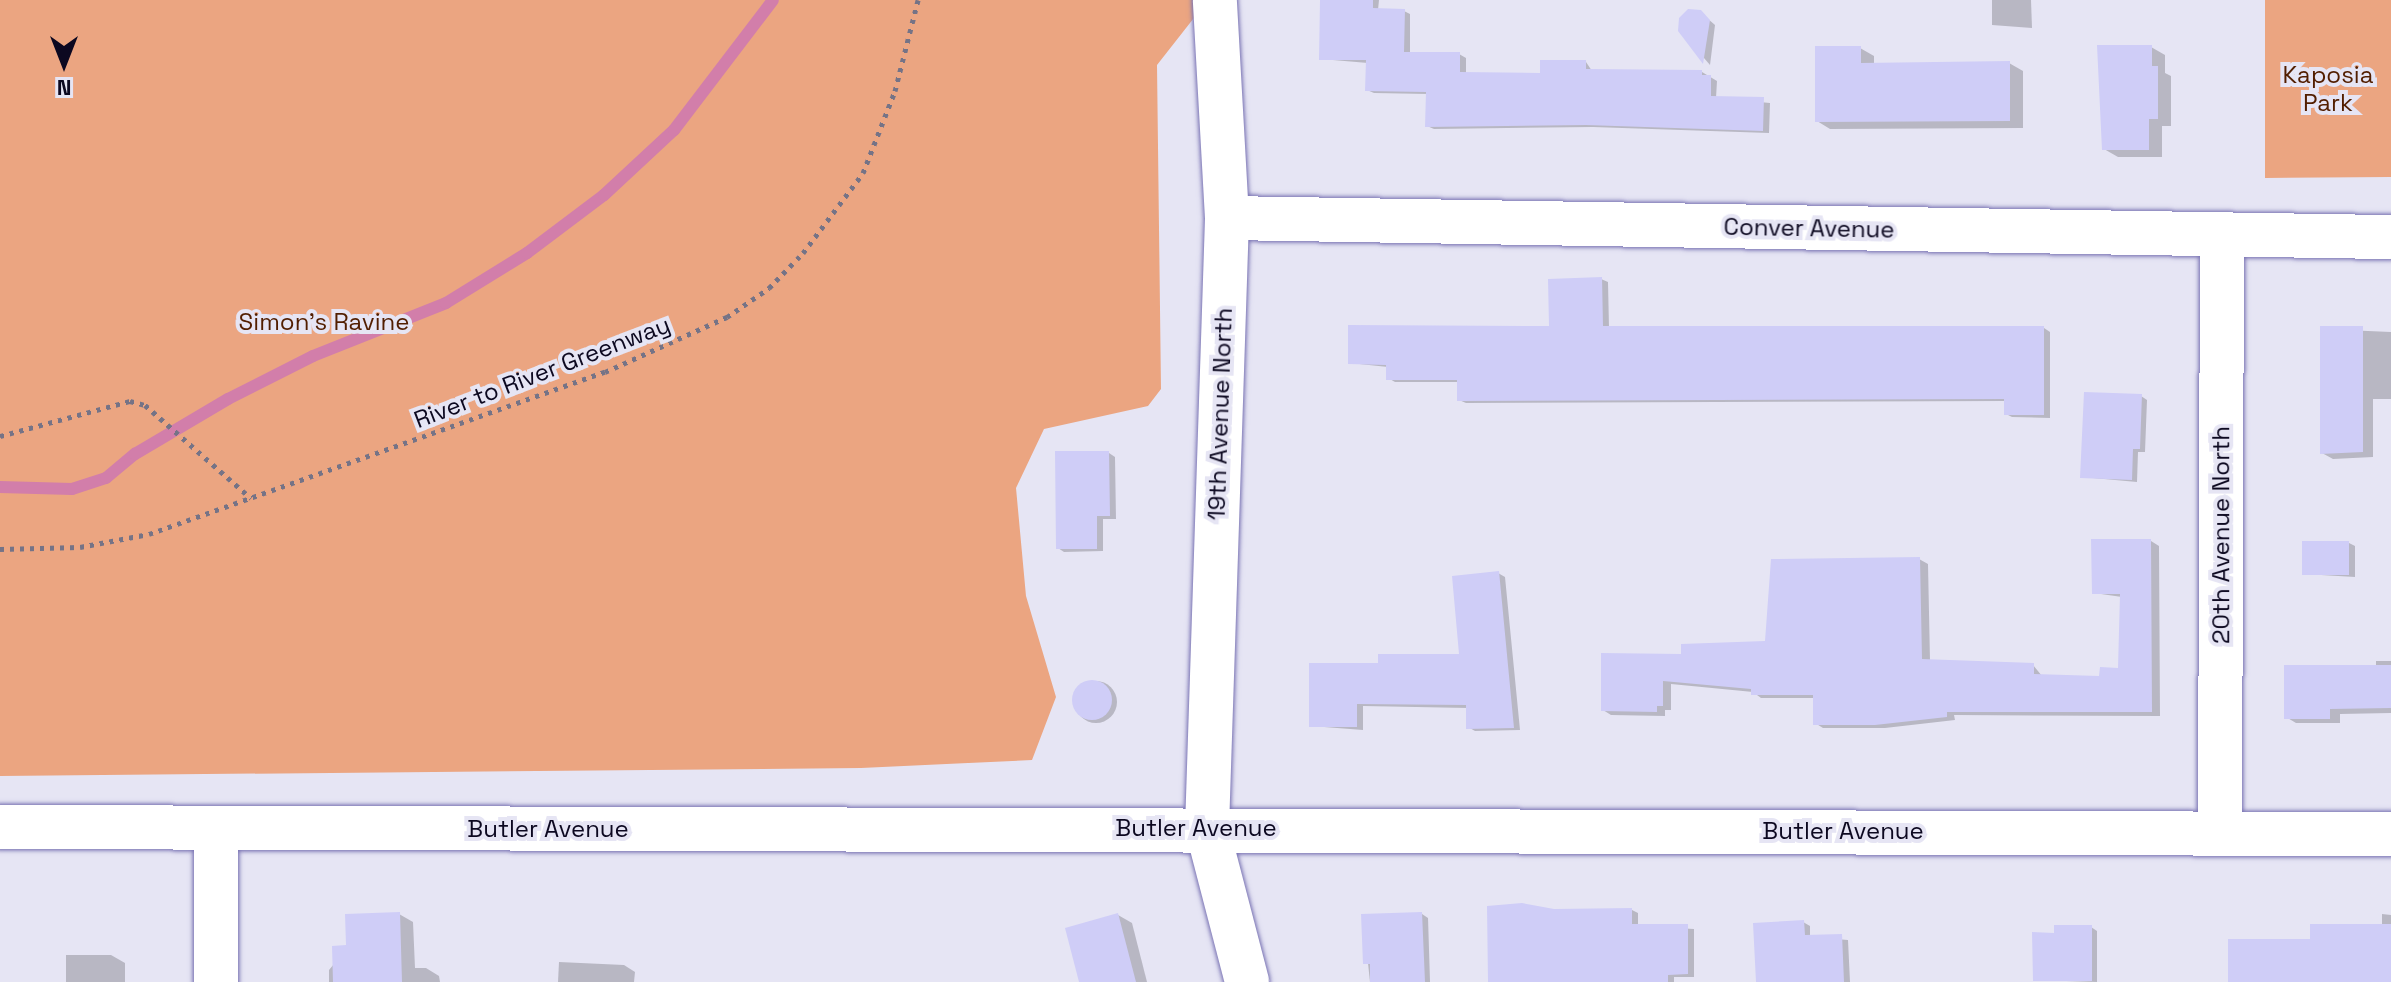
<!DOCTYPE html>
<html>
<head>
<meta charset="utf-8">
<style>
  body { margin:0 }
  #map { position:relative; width:2391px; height:982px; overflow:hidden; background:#e6e5f4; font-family:"Space Grotesk",sans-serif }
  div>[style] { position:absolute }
  .green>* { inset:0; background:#eba581 }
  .shadow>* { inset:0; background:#0003 }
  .round { border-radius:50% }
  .stream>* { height:12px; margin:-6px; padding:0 6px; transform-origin:6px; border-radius:6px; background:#d27eaa }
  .building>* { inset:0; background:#cfcdf7 }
  .path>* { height:5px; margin-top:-2.5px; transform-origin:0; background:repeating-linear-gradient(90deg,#757386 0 4px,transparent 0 10px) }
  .roads { filter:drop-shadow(0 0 2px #7a74b4) drop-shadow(0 0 2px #7a74b4) }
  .minor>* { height:44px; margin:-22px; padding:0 22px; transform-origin:22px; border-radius:22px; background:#fff }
  .tertiary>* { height:44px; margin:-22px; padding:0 22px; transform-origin:22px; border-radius:22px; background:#fff }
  span { translate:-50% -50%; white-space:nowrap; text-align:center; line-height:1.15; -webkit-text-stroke:8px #e6e5f4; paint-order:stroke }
  .park-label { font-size:24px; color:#521e00 }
  .street-label { font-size:24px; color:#0c0820 }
  .north { position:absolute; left:24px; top:24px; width:80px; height:80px; -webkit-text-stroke:6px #e6e5f4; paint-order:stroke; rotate:180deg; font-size:22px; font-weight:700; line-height:32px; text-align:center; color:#0c0820 }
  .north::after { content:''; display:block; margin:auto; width:28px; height:36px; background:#0c0820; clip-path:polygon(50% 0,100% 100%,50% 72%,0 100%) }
</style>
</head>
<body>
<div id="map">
  <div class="green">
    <div style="clip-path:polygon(0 0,1208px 0,1157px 65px,1161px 389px,1148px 406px,1044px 429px,1016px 488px,1026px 596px,1056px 697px,1032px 760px,861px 768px,0 776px)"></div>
    <div style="clip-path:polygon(2265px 0,2391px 0,2391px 177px,2265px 178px)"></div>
  </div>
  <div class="shadow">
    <div style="clip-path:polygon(1322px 0,1379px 0,1378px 10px,1404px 11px,1410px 14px,1410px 54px,1459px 54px,1466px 58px,1466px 74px,1542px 75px,1586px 62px,1592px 71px,1702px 72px,1717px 81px,1716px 98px,1770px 103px,1769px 133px,1593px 127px,1434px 129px,1427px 126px,1428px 94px,1374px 93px,1367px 90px,1368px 63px,1321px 59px)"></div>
    <div style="clip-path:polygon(1992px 0,2031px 0,2032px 28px,1992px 25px)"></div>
    <div style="clip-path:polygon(1700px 12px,1715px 25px,1710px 65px,1680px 30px)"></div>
    <div style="clip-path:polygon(2151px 47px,2165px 55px,2165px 73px,2171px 76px,2171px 126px,2162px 126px,2162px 157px,2118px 157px,2104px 149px)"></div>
    <div style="clip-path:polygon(1860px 48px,1874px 56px,1874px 65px,2009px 63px,2023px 71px,2023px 128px,1830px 129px,1817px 121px)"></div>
    <div style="clip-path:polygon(1601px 279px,1608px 282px,1609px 328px,2044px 328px,2050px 332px,2050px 418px,2012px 417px,2006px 414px,2006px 401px,1466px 403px,1459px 400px,1459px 382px,1395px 382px,1388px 378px,1388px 367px,1350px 363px,1551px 328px)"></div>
    <div style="clip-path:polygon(2322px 329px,2391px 332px,2391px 399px,2373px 399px,2373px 457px,2333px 459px,2322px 453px)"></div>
    <div style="clip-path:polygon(2141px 396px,2147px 400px,2145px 452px,2138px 452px,2137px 482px,2082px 477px)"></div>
    <div style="clip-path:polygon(1109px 453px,1115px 457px,1116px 519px,1103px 519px,1103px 551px,1064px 552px,1058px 548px)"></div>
    <div style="clip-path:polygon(2151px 541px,2159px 546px,2160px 716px,1954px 715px,1955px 720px,1885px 728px,1823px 728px,1815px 723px,1815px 698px,1761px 698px,1753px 692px,1671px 684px,1671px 710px,1665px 710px,1665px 716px,1611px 715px,1603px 710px,1683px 656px,1767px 643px,1919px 559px,1928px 564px,1930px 661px,2033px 665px,2042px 676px,2101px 678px,2120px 670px,2122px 597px,2094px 593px)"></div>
    <div style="clip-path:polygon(2349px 543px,2355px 546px,2355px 577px,2304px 574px)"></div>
    <div style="clip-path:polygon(1498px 573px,1505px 577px,1520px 730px,1475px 731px,1468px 727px,1468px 708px,1363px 706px,1363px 730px,1311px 726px,1380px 665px,1461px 656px)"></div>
    <div style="clip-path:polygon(2376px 661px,2391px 661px,2391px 713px,2340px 714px,2340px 723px,2296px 723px,2286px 717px,2376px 667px)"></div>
    <div class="round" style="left:1075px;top:681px;width:42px;height:42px"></div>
    <div style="clip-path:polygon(1632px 910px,1638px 913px,1638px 926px,1694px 929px,1694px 977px,1674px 977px,1674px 982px,1490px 982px)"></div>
    <div style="clip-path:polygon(399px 914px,413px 922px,415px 968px,426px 968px,439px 976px,440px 982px,329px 982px,329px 970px,348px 947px)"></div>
    <div style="clip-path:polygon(1422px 914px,1428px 918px,1430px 982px,1370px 982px,1363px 916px)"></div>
    <div style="clip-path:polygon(2382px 914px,2391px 915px,2391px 982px,2230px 982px,2312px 941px,2382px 926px)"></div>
    <div style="clip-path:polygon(1118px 915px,1132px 923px,1147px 982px,1081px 982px)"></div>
    <div style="clip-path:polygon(1803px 922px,1810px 926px,1810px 937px,1848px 940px,1850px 982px,1758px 982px)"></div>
    <div style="clip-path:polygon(2091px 927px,2097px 931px,2097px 982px,2035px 980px,2056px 935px)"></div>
    <div style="clip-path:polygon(66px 955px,111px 955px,125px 963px,125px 982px,66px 982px)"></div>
    <div style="clip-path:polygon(559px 962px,624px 965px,635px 972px,634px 982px,558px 982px)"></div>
  </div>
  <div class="stream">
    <div style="left:0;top:487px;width:72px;rotate:1.6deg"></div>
    <div style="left:72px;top:489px;width:36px;rotate:-18deg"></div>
    <div style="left:106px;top:478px;width:38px;rotate:-40deg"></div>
    <div style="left:135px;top:454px;width:108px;rotate:-30.6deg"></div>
    <div style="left:228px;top:399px;width:95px;rotate:-26.8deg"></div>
    <div style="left:313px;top:356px;width:143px;rotate:-21.7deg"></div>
    <div style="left:446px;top:303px;width:95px;rotate:-31.7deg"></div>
    <div style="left:527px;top:253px;width:96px;rotate:-37deg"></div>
    <div style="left:604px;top:195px;width:96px;rotate:-42.9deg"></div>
    <div style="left:674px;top:130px;width:163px;rotate:-52.7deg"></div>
  </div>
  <div class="building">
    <div style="clip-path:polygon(1320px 0,1373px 0,1373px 8px,1405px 9px,1404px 52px,1460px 52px,1460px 72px,1540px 73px,1540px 60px,1586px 60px,1586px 69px,1702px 70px,1702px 75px,1711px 75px,1711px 96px,1764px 97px,1763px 131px,1586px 125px,1425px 127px,1426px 92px,1365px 91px,1366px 60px,1319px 60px)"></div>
    <div style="clip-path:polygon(1688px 9px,1701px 10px,1710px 20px,1703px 64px,1678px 31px,1679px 18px)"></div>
    <div style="clip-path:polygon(2097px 45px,2152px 45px,2152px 66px,2158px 66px,2158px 119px,2149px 119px,2149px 150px,2102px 150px)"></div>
    <div style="clip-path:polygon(1815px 46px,1861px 46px,1861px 63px,2010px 61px,2010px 121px,1815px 122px)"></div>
    <div style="clip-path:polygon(1602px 277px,1603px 326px,2044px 326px,2044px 415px,2004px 415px,2004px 399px,1457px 401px,1457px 380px,1386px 380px,1386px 365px,1348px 364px,1348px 325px,1549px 326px,1548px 279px)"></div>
    <div style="clip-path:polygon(2320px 326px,2363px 326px,2363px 452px,2320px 454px)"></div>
    <div style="clip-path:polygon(2084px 392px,2142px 394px,2140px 449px,2133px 449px,2132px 480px,2080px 478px)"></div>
    <div style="clip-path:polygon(1055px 451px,1109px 451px,1110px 516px,1097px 516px,1097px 549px,1056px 549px)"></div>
    <div style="clip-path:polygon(2091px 539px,2151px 539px,2152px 712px,1947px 712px,1947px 717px,1875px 725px,1813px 725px,1813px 695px,1751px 695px,1751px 689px,1663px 681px,1663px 706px,1657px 706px,1657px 712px,1601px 711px,1601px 653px,1681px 654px,1681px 644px,1765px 641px,1771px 559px,1920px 557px,1922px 659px,2034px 663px,2034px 674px,2099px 676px,2100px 667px,2118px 668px,2120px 594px,2092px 594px)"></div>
    <div style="clip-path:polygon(2302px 541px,2349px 541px,2349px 575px,2302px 575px)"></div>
    <div style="clip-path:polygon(1499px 571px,1514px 728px,1466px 729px,1466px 705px,1357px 704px,1357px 727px,1309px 727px,1309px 663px,1378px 663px,1378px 654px,1459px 654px,1452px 576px)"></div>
    <div style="clip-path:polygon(2284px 665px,2391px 665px,2391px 708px,2330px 709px,2330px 719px,2284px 719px)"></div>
    <div class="round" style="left:1072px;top:680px;width:40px;height:40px"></div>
    <div style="clip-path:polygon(1522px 903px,1554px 909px,1632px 908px,1632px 924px,1688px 924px,1688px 974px,1668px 975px,1668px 982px,1488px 982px,1487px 906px)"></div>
    <div style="clip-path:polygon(400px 912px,402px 982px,333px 982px,332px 946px,346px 945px,345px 914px)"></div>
    <div style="clip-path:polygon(1422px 912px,1425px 982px,1370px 982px,1370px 964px,1363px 964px,1361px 914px)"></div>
    <div style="clip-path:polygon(1118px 913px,1136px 982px,1079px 982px,1065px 928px)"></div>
    <div style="clip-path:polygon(1804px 920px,1805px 935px,1842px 934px,1844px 982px,1756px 982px,1753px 923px)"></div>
    <div style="clip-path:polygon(2310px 924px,2391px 924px,2391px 982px,2228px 982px,2228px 939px,2310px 939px)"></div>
    <div style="clip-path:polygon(2054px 925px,2092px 925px,2092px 981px,2033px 981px,2032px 932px,2054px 933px)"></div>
  </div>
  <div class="path">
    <div style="left:0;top:436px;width:135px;rotate:-15.1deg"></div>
    <div style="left:130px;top:401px;width:16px;rotate:15deg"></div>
    <div style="left:145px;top:405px;width:141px;rotate:41.3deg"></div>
    <div style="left:0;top:549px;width:80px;rotate:-1.4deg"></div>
    <div style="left:80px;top:547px;width:70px;rotate:-10.7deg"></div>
    <div style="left:149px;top:534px;width:484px;rotate:-19.6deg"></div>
    <div style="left:605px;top:372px;width:134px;rotate:-24.3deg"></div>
    <div style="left:727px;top:317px;width:51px;rotate:-34.6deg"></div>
    <div style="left:769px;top:288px;width:49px;rotate:-45.8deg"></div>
    <div style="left:803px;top:253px;width:100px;rotate:-53.1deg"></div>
    <div style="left:863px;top:173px;width:88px;rotate:-68.7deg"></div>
    <div style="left:895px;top:91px;width:94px;rotate:-75.8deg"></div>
  </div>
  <div class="roads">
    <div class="minor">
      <div style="left:1227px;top:218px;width:1164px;rotate:0.94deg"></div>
      <div style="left:1207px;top:828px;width:159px;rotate:75.4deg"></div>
      <div style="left:216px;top:829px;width:153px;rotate:90deg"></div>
      <div style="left:2220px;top:833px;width:597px;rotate:-89.81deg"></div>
    </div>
    <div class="tertiary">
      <div style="left:0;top:827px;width:2391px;rotate:0.17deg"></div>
      <div style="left:1207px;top:828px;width:610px;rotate:-88.12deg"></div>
      <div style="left:1227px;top:218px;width:218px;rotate:-93.2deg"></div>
    </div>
  </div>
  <div class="park-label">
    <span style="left:2328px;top:89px">Kaposia<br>Park</span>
    <span style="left:324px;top:322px">Simon's Ravine</span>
  </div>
  <div class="street-label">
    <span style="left:1809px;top:228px;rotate:1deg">Conver Avenue</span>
    <span style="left:542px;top:372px;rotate:-21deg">River to River Greenway</span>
    <span style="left:1220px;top:414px;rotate:-88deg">19th Avenue North</span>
    <span style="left:2221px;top:535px;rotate:-90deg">20th Avenue North</span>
    <span style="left:1196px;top:828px">Butler Avenue</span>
    <span style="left:548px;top:829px">Butler Avenue</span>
    <span style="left:1843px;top:831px">Butler Avenue</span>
  </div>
  <div class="north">N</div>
</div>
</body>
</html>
